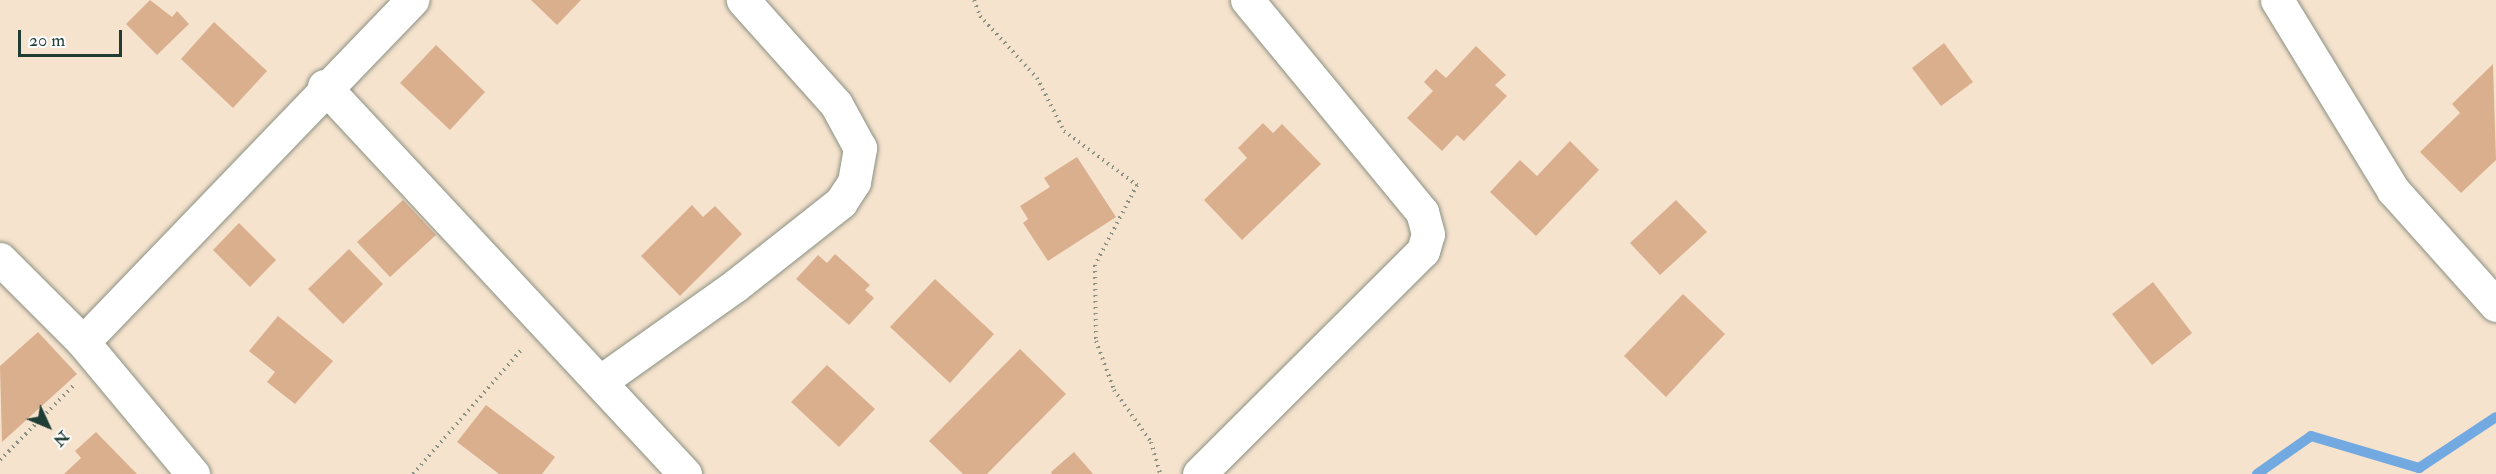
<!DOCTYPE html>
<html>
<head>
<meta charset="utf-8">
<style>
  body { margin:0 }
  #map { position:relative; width:2496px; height:474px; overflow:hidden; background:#f6e3ce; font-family:"IM FELL Double Pica",serif }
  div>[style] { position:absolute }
  .stream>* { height:10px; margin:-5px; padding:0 5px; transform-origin:5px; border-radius:5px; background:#72a9e1 }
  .building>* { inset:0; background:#daaf8e }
  .path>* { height:4px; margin-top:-2px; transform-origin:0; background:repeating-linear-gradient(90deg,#8a9081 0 1.5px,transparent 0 6px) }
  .roads { filter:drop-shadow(0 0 2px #8a9081) drop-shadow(0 0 2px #8a9081) }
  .minor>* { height:33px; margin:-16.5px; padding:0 16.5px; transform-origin:16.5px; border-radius:16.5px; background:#fff }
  span { translate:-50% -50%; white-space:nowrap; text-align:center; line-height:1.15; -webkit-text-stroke:4.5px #fff; paint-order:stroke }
  .north { position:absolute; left:18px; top:396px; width:60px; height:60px; -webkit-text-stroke:4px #fff; paint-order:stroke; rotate:134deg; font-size:16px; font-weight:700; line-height:24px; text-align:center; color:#1f3d34 }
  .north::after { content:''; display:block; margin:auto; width:21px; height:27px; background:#1f3d34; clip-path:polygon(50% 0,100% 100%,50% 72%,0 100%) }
  .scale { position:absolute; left:18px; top:30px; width:104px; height:27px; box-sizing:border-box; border:3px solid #1f3d34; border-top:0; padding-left:8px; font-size:18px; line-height:21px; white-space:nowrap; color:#1f3d34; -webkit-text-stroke:4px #fff; paint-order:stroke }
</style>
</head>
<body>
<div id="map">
  <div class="stream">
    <div style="left:2257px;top:474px;width:66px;rotate:-35.1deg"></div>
    <div style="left:2311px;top:436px;width:113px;rotate:16.5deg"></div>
    <div style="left:2419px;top:468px;width:92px;rotate:-33.5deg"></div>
  </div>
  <div class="building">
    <div style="clip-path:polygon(150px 0,172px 17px,177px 11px,189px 24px,157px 55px,126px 24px)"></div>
    <div style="clip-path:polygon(531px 0,581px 0,557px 25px)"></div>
    <div style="clip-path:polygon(214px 22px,267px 71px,233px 108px,181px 59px)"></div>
    <div style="clip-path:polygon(1944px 43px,1973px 82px,1941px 106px,1912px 68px)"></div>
    <div style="clip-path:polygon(436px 45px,485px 92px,450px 130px,400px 83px)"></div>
    <div style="clip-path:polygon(1476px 46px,1506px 75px,1495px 85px,1507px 96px,1464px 141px,1457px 135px,1442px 151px,1407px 118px,1433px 91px,1424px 82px,1436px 69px,1446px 78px)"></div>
    <div style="clip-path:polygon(2493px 64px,2496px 160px,2461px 193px,2420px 152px,2460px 113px,2452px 104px)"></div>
    <div style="clip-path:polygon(1263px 123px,1273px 133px,1282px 124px,1321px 164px,1242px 240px,1204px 200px,1247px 158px,1238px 148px)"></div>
    <div style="clip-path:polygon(1570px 141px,1599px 170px,1536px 236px,1490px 192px,1520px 160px,1537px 176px)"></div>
    <div style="clip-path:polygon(1077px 157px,1116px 217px,1048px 261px,1023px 223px,1028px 219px,1020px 206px,1050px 187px,1044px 178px)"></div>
    <div style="clip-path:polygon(403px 200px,436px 235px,390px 277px,357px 242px)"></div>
    <div style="clip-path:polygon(1676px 200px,1707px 232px,1660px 275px,1630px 243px)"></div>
    <div style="clip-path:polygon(692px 205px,703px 217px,715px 206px,742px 234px,680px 296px,641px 256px)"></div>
    <div style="clip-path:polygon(239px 223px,276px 260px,250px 287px,213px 250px)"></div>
    <div style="clip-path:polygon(349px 249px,383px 284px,343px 324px,308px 289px)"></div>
    <div style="clip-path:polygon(835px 254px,870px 285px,865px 290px,874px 298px,849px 325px,796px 279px,818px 255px,827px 263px)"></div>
    <div style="clip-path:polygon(935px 279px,994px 334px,950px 383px,890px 327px)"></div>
    <div style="clip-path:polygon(2153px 282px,2192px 333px,2152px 365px,2112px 314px)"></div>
    <div style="clip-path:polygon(1683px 294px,1725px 334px,1666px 397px,1624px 356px)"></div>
    <div style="clip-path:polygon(278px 316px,333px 361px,295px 404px,267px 382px,275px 372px,249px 351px)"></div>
    <div style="clip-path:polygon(38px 332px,77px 374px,2px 442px,0 366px)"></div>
    <div style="clip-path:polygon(1020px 349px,1066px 394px,987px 474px,963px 474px,929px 441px)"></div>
    <div style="clip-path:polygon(827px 365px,875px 409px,839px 447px,791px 402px)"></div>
    <div style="clip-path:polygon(486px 405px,555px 457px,542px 474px,499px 474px,457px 442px)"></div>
    <div style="clip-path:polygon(96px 432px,137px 474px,64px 474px,81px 458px,75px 451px)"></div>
    <div style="clip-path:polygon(1074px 452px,1093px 474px,1052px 474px,1051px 472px)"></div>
  </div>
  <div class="path">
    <div style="left:974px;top:0;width:17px;rotate:69deg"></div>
    <div style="left:980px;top:16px;width:84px;rotate:47.4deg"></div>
    <div style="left:1037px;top:78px;width:59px;rotate:63deg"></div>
    <div style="left:1064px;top:131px;width:91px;rotate:36.5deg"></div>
    <div style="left:1137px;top:185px;width:90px;rotate:117.7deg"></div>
    <div style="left:1095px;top:265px;width:76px;rotate:89.2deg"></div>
    <div style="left:1096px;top:341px;width:52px;rotate:69.8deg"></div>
    <div style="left:1114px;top:390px;width:64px;rotate:54.6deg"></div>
    <div style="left:1151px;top:442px;width:33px;rotate:74deg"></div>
    <div style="left:0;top:460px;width:107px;rotate:-45.4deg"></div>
    <div style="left:413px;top:474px;width:167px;rotate:-48.9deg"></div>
  </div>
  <div class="roads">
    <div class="minor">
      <div style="left:2277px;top:0;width:223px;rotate:58.6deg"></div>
      <div style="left:2393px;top:190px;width:154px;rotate:48.2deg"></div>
      <div style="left:324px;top:86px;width:530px;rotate:47.06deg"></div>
      <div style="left:0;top:259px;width:117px;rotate:45deg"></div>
      <div style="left:83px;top:342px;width:172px;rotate:50.2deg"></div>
      <div style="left:83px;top:342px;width:475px;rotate:-46.1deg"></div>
      <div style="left:601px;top:381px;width:166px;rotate:-35.4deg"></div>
      <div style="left:736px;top:285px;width:134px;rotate:-38.3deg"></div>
      <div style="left:841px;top:202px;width:24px;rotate:-57deg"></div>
      <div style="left:854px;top:182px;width:35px;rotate:-80deg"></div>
      <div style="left:860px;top:148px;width:50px;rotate:-118.6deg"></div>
      <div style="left:836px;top:104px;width:140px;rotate:-131.8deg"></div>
      <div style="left:1199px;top:474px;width:316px;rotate:-44.9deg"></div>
      <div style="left:1423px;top:251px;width:18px;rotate:-74deg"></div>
      <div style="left:1428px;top:234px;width:23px;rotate:-105deg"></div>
      <div style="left:1422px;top:212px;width:275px;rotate:-129.5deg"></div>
    </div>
  </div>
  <div class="north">N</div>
  <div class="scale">20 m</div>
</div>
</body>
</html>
